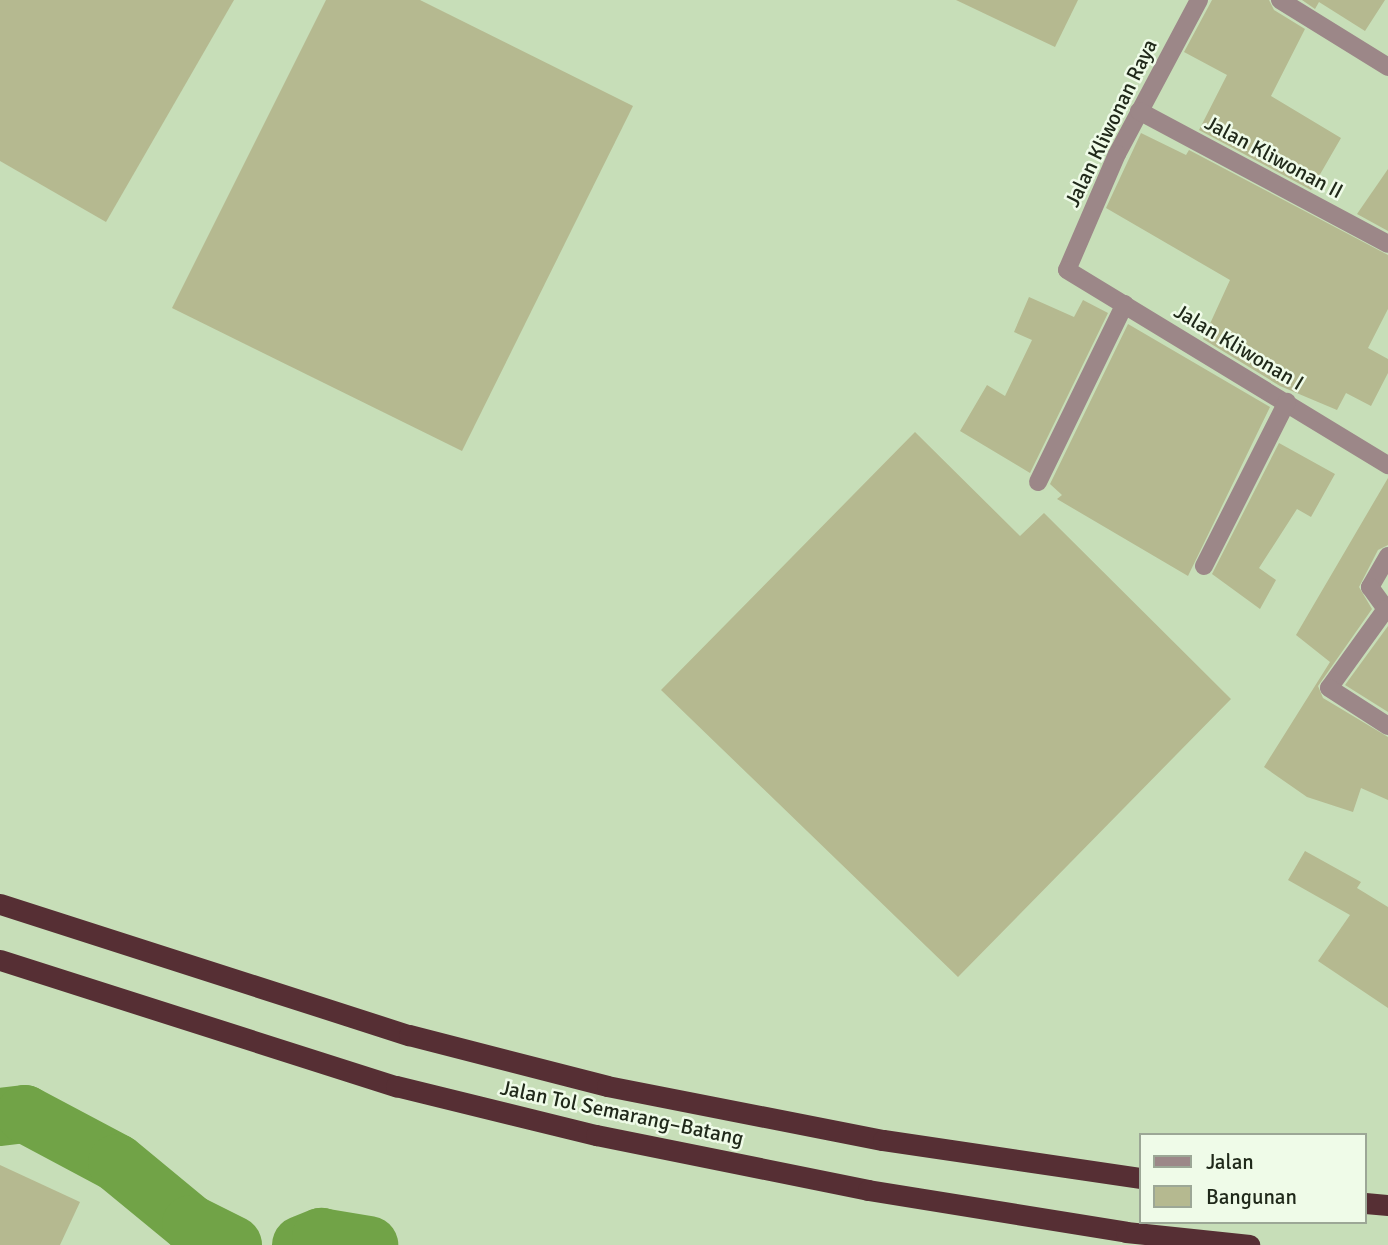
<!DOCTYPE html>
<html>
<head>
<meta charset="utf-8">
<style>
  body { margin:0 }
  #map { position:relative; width:1388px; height:1245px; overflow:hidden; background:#c7deb8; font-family:Signika,sans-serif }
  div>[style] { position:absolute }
  .river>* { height:58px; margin:-29px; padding:0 29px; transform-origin:29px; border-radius:29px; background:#71a347 }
  .building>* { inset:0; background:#b5b990 }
  .minor>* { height:18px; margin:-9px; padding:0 9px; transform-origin:9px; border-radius:9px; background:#9c8788 }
  .highway>* { height:21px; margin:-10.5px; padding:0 10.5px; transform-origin:10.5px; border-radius:10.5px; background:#562f34 }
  span { translate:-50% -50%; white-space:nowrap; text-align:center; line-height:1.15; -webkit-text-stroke:5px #effbe8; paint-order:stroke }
  .street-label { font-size:21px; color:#20291a }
  .legend { position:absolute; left:1139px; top:1133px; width:228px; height:91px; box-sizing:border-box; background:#effbe8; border:2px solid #9ca796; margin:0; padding:9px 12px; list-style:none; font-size:21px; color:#20291a }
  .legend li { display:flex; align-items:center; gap:14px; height:35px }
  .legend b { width:35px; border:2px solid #9ca796 }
</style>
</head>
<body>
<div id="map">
  <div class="river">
    <div style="left:0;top:1117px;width:25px;rotate:-7deg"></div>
    <div style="left:25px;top:1114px;width:104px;rotate:28deg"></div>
    <div style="left:117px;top:1163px;width:96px;rotate:39.5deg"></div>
    <div style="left:191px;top:1224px;width:47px;rotate:26.6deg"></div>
    <div style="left:301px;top:1245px;width:22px;rotate:-22deg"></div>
    <div style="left:321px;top:1237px;width:49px;rotate:9.5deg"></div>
  </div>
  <div class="building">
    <div style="clip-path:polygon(0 0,234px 0,106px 222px,0 161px)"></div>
    <div style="clip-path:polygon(326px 0,420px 0,633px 106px,462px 451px,172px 308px)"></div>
    <div style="clip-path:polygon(956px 0,1078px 0,1055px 47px)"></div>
    <div style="clip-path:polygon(1212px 0,1269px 0,1274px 10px,1305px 29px,1271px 96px,1341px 138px,1311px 190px,1199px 130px,1227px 75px,1184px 52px)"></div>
    <div style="clip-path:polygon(1302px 0,1385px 0,1365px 31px,1319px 2px,1315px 9px)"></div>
    <div style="clip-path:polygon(1141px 133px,1186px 155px,1189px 150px,1388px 255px,1388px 309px,1368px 348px,1388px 359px,1388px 373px,1371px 406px,1346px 393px,1337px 410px,1280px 386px,1203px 339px,1230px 280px,1106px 208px)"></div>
    <div style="clip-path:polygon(1388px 169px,1388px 231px,1357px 214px)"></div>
    <div style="clip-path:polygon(1029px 297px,1074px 317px,1083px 300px,1108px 313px,1030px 473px,960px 431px,987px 385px,1005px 396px,1032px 340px,1014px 332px)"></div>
    <div style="clip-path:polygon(1128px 324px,1270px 407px,1188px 576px,1057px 499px,1062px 495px,1050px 484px)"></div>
    <div style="clip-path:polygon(915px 432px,1020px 536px,1044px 513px,1231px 699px,958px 977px,661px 690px)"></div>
    <div style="clip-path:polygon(1279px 443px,1335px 474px,1311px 517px,1297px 509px,1259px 568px,1276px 580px,1260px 609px,1212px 574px)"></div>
    <div style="clip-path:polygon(1388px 478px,1388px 545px,1378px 550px,1359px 587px,1372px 609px,1318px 686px,1323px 698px,1388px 737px,1388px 800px,1361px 788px,1353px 812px,1307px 797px,1264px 767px,1330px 662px,1296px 635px)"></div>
    <div style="clip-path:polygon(1388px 626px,1388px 712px,1345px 685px)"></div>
    <div style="clip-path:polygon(1305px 851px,1361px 882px,1357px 888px,1388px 907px,1388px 1008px,1318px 961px,1350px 915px,1288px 880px)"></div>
    <div style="clip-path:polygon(0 1165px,80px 1202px,60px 1245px,0 1245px)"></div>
  </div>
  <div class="minor">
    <div style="left:1199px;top:0;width:174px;rotate:118deg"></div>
    <div style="left:1117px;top:154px;width:126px;rotate:113.3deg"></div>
    <div style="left:1067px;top:270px;width:376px;rotate:31.3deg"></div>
    <div style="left:1280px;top:0;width:127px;rotate:31.8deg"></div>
    <div style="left:1139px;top:111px;width:282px;rotate:28.1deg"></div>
    <div style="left:1038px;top:482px;width:198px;rotate:-64deg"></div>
    <div style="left:1388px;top:556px;width:36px;rotate:120deg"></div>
    <div style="left:1370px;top:587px;width:27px;rotate:54deg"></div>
    <div style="left:1386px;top:609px;width:97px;rotate:125.8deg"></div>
    <div style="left:1329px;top:688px;width:70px;rotate:32.8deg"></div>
    <div style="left:1204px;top:566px;width:184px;rotate:-63.2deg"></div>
  </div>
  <div class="highway">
    <div style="left:0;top:904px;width:429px;rotate:17.8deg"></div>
    <div style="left:409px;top:1035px;width:204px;rotate:14.4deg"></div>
    <div style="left:607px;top:1086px;width:281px;rotate:11.1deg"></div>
    <div style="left:883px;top:1140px;width:261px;rotate:8.4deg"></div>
    <div style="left:0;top:960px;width:416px;rotate:17.7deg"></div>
    <div style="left:396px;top:1086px;width:206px;rotate:13.8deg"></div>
    <div style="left:596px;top:1135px;width:278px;rotate:11.4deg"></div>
    <div style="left:868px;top:1190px;width:261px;rotate:9.2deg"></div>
    <div style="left:1126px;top:1232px;width:124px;rotate:6deg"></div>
    <div style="left:1365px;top:1203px;width:23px;rotate:5deg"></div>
  </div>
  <div class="street-label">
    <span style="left:1111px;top:123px;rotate:-64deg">Jalan Kliwonan Raya</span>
    <span style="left:1274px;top:157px;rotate:28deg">Jalan Kliwonan II</span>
    <span style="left:1239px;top:347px;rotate:31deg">Jalan Kliwonan I</span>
    <span style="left:622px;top:1113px;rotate:12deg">Jalan Tol Semarang–Batang</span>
  </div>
  <ul class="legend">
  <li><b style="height:9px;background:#9c8788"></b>Jalan</li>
  <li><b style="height:19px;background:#b5b990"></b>Bangunan</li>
  </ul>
</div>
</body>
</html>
